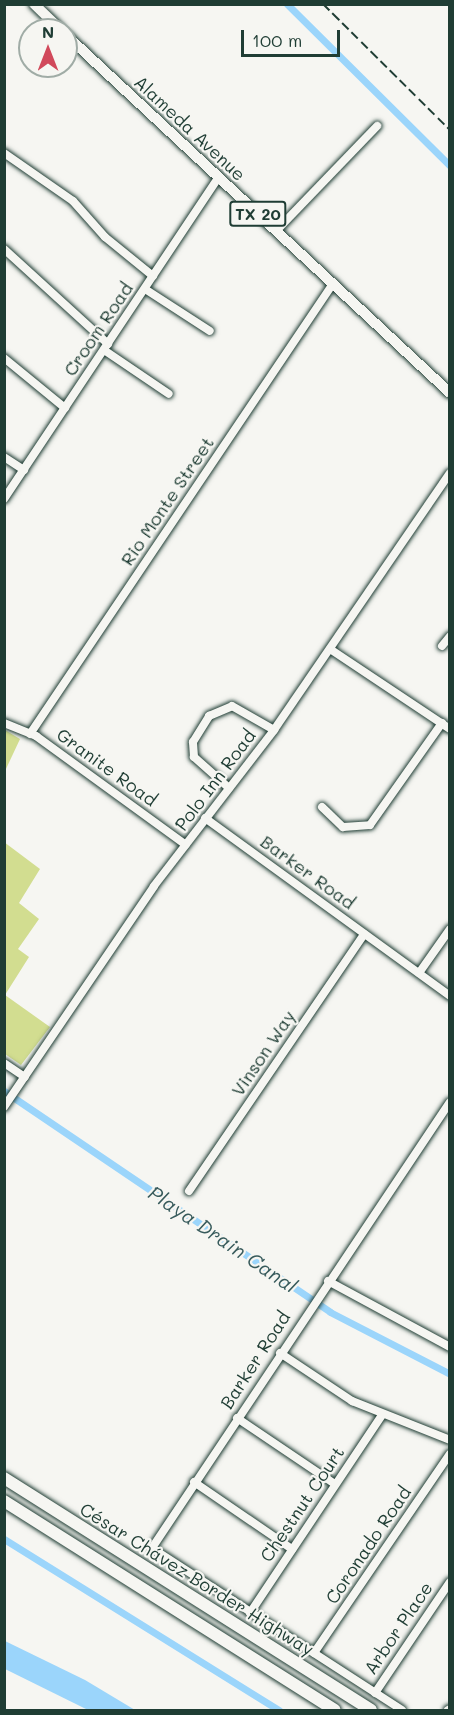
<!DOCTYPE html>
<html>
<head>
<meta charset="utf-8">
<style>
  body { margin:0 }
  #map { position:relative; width:454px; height:1715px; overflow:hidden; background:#f6f6f2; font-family:Mali,sans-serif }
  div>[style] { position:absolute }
  .green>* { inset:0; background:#d2dd90 }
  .water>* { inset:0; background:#9bd5fb }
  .canal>* { height:7px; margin:-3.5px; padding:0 3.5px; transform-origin:3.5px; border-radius:3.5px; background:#9bd5fb }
  .roads { filter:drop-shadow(0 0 2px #1f3d34) drop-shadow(0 0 2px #1f3d34) }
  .minor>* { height:8px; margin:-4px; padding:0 4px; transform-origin:4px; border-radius:4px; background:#f6f6f2 }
  .major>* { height:10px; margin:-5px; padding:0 5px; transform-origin:5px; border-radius:5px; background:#f6f6f2 }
  .highway>* { height:12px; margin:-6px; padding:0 6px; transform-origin:6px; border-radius:6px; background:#f6f6f2 }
  .rail>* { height:2px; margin-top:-1px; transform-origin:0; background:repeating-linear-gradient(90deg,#1f3d34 0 9px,transparent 0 13.5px) }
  span { translate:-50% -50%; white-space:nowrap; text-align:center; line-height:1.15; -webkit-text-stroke:4.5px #f6f6f2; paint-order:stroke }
  .shield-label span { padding:2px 4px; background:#f6f6f2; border:2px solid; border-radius:4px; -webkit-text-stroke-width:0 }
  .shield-label { font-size:16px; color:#1f3d34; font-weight:700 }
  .street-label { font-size:18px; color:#1f3d34 }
  .water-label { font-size:20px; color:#385b5c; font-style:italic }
  .frame { position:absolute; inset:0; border:6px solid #1f3d34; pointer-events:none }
  .north { position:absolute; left:18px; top:18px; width:60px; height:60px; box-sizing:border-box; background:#f6f6f2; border:2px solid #a0aca6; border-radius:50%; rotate:0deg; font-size:16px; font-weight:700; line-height:24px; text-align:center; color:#1f3d34 }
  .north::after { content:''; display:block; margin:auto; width:21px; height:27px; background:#d1495b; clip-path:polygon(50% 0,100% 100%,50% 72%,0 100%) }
  .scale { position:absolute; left:241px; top:30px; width:99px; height:27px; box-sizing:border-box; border:3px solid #1f3d34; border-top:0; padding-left:8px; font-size:18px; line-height:21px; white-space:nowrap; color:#1f3d34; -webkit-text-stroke:4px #f6f6f2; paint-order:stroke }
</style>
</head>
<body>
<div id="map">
  <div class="green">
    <div style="clip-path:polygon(5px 730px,20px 739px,5px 771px,4px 730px)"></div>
    <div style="clip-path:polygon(4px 842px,40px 869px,19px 903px,39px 919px,18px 949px,29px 957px,5px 995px,50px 1027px,21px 1065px,5px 1054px)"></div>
  </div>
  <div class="water">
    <div style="clip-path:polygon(5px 1641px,85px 1680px,135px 1710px,88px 1710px,5px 1669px)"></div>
  </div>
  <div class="canal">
    <div style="left:287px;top:4px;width:230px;rotate:44.8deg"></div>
    <div style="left:4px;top:1091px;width:394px;rotate:34.1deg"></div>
    <div style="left:330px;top:1312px;width:135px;rotate:27.3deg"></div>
    <div style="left:4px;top:1539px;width:324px;rotate:31.9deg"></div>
  </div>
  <div class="roads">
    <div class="minor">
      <div style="left:4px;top:153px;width:84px;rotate:34.8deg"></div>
      <div style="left:73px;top:201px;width:48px;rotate:48.4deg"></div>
      <div style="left:105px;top:237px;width:62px;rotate:39.1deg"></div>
      <div style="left:276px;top:231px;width:146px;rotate:-46.1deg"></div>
      <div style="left:4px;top:249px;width:141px;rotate:42.4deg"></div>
      <div style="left:145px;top:289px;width:77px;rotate:32.9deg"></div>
      <div style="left:104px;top:350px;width:78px;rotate:34.1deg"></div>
      <div style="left:4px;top:358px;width:79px;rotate:39.3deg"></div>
      <div style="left:4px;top:457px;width:24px;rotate:33deg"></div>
      <div style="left:4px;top:499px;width:387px;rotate:-56.3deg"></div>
      <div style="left:442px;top:646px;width:13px;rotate:-51deg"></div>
      <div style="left:330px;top:649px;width:144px;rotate:33.7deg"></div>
      <div style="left:4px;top:723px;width:35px;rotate:22deg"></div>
      <div style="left:36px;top:736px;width:185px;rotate:36deg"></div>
      <div style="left:30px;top:734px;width:541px;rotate:-56.07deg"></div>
      <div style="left:229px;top:788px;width:47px;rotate:-138.5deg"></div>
      <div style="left:194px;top:757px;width:15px;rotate:-94deg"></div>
      <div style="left:193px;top:742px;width:31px;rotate:-58deg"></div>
      <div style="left:209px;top:716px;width:25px;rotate:-23deg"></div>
      <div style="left:232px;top:706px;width:48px;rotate:29.7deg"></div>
      <div style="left:322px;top:807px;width:29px;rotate:44deg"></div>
      <div style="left:343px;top:827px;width:27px;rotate:-4deg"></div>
      <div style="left:370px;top:825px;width:125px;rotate:-54.8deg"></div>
      <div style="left:205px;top:818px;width:303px;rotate:36deg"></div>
      <div style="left:419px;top:973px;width:54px;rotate:-54.8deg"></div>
      <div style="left:4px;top:1063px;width:25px;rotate:34deg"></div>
      <div style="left:4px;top:1107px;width:267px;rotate:-55.8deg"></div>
      <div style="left:154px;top:886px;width:197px;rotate:-52.4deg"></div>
      <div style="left:274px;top:730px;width:311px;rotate:-55.6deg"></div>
      <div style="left:189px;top:1191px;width:311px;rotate:-55.7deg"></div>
      <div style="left:328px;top:1281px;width:139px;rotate:28.4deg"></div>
      <div style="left:280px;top:1353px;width:87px;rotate:33.7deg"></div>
      <div style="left:352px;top:1401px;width:105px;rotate:21.7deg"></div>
      <div style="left:237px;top:1418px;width:118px;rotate:34deg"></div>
      <div style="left:194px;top:1482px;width:119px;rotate:34.4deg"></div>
      <div style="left:250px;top:1613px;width:238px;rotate:-56.3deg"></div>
      <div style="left:314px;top:1653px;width:241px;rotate:-55.7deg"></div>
      <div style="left:375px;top:1693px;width:134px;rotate:-56deg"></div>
      <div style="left:402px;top:1710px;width:298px;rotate:-147.1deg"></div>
      <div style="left:152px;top:1548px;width:536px;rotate:-56.25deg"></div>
      <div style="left:448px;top:1710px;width:2px;rotate:-27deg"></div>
    </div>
    <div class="major">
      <div style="left:34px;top:4px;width:37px;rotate:44deg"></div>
      <div style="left:66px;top:35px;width:525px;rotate:42.99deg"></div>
    </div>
    <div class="highway">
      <div style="left:4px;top:1478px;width:434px;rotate:32.3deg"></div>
      <div style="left:4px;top:1501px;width:391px;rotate:32.3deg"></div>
    </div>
  </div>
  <div class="rail">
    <div style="left:323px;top:4px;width:179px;rotate:44.8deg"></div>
  </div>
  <div class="shield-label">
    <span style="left:258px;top:214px">TX 20</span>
  </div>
  <div class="street-label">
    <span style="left:190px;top:128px;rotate:43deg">Alameda Avenue</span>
    <span style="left:98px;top:329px;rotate:-56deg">Croom Road</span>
    <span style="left:167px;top:501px;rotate:-56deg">Rio Monte Street</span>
    <span style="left:107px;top:767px;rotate:36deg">Granite Road</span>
    <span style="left:215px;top:780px;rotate:-53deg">Polo Inn Road</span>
    <span style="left:308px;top:872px;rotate:36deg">Barker Road</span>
    <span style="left:263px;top:1053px;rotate:-56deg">Vinson Way</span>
    <span style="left:255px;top:1360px;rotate:-57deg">Barker Road</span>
    <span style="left:302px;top:1504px;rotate:-56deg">Chestnut Court</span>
    <span style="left:368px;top:1545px;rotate:-56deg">Coronado Road</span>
    <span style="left:197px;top:1579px;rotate:32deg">César Chávez Border Highway</span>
    <span style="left:398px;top:1628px;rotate:-56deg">Arbor Place</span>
  </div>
  <div class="water-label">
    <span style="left:223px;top:1239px;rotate:34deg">Playa Drain Canal</span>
  </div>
  <div class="frame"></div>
  <div class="north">N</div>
  <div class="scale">100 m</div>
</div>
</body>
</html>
